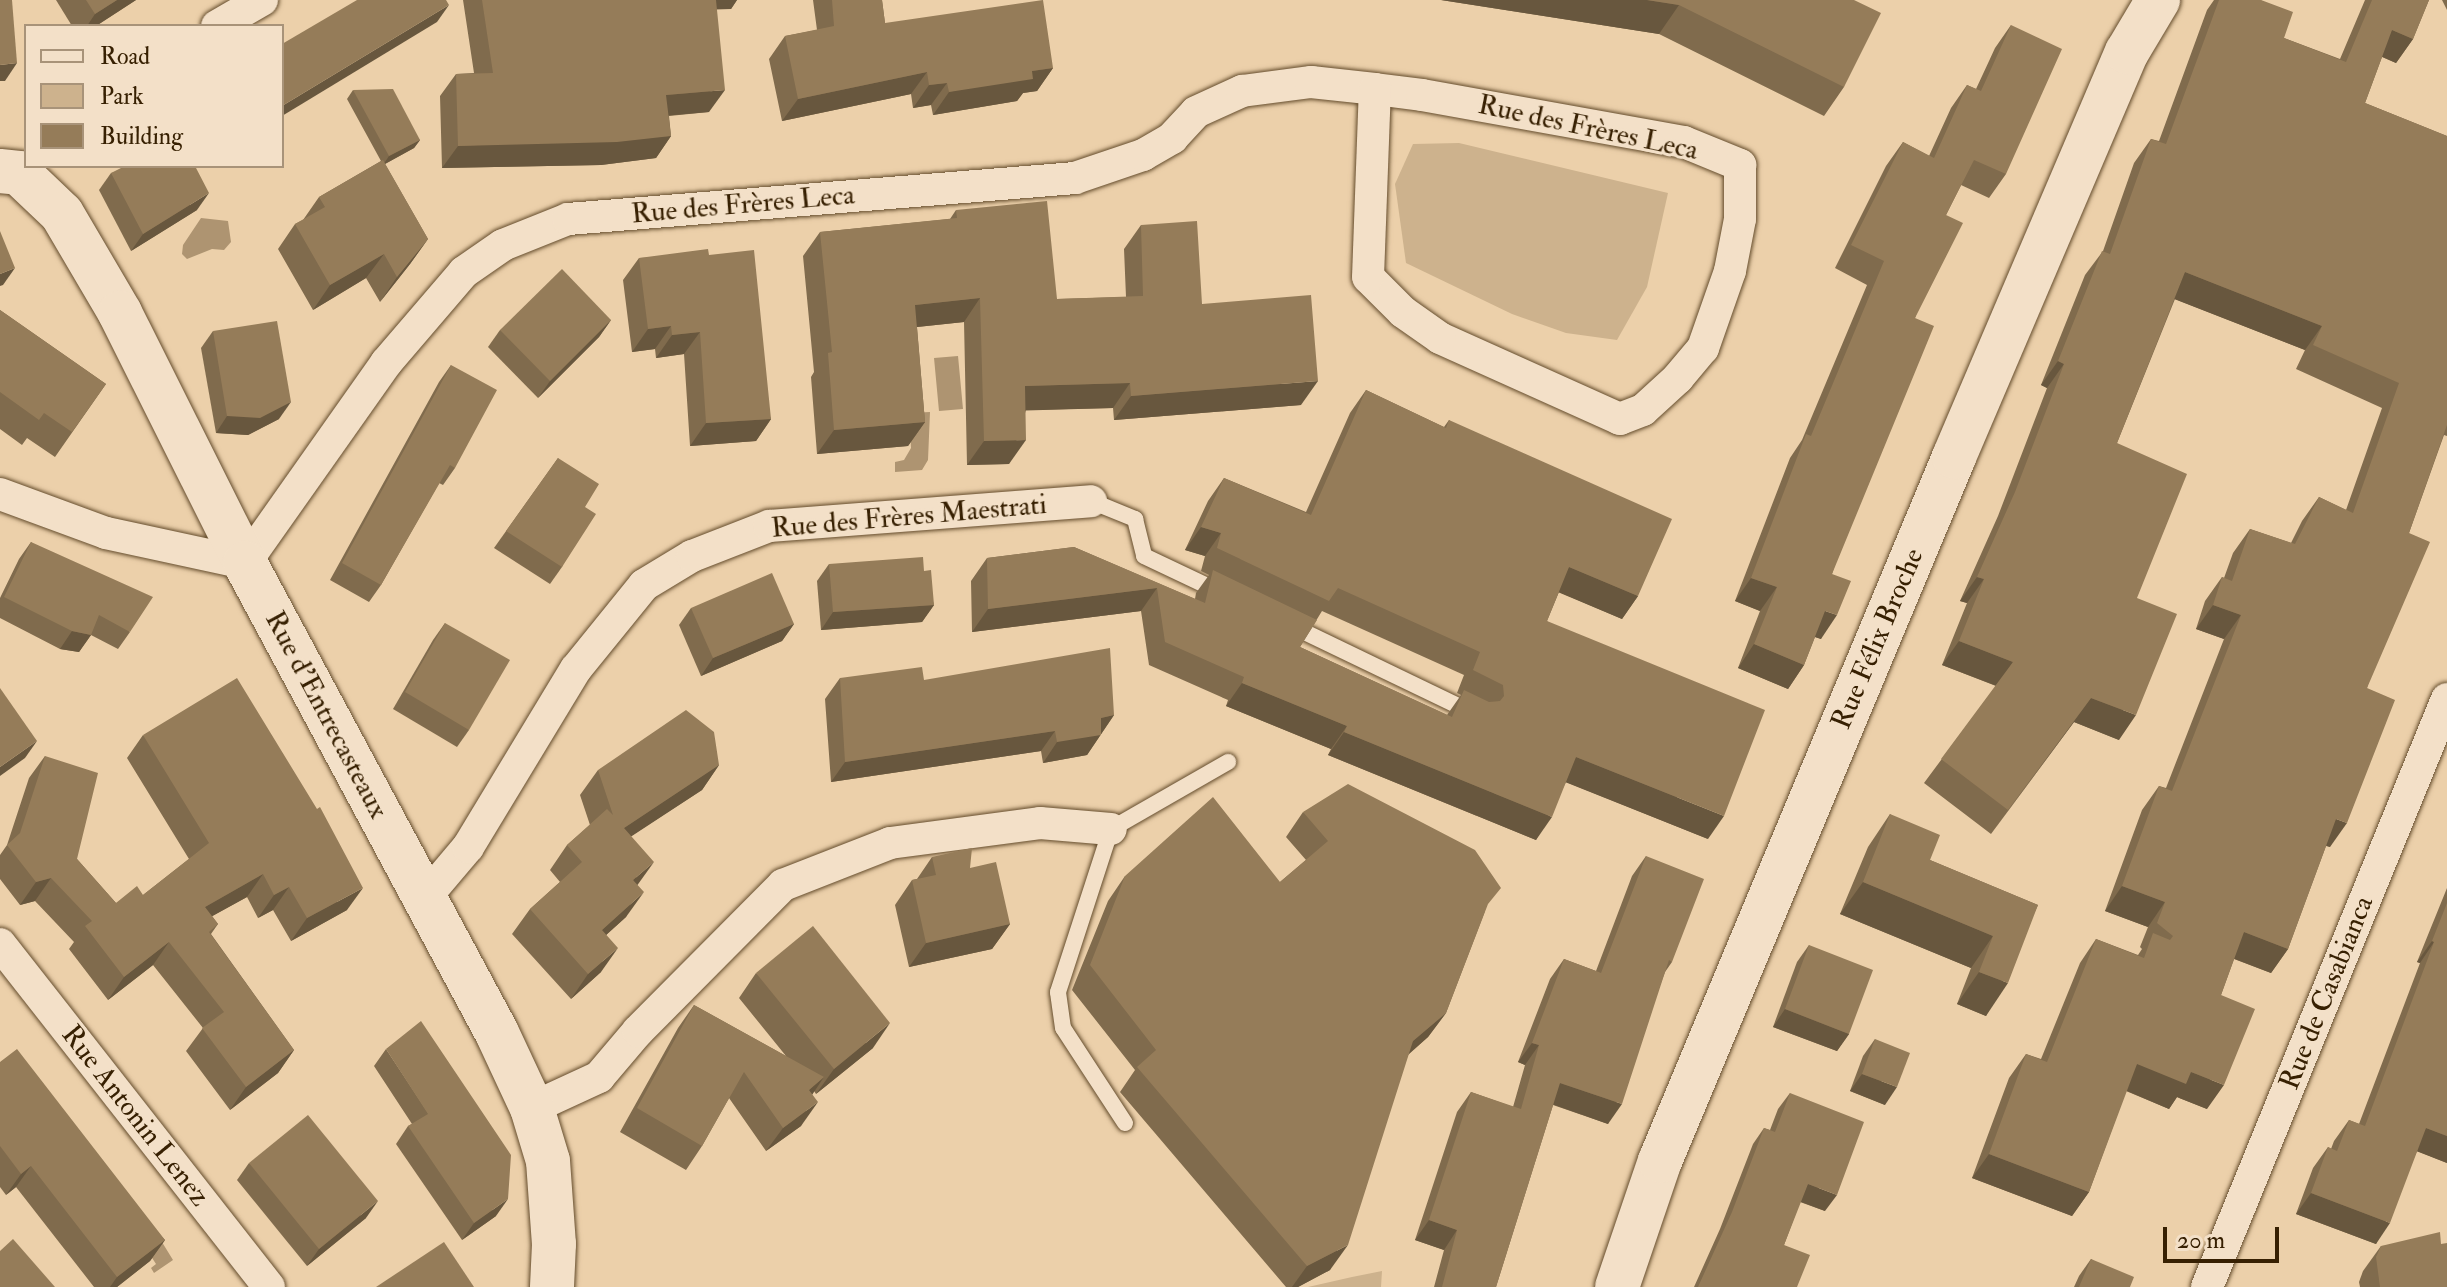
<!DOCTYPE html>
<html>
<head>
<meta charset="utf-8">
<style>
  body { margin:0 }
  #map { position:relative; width:2447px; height:1287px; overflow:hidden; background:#ecd0aa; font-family:"IM FELL Double Pica",serif }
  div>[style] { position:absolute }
  .green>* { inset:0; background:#cdb28d }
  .water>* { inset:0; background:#ae9471 }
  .roads { filter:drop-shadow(0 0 2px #644c2c) drop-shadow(0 0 2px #644c2c) }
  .lane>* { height:16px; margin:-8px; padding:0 8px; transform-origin:8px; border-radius:8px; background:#f3e0c8 }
  .street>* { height:32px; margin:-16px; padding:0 16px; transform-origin:16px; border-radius:16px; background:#f3e0c8 }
  .secondary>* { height:44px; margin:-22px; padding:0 22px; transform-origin:22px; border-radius:22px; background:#f3e0c8 }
  .wall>* { inset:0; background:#806b4d }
  .shaded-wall>* { inset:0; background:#68573e }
  .building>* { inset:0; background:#957c59 }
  span { translate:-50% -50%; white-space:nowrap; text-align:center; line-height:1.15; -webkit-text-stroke:6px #f3e0c8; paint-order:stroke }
  .street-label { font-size:28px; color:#372002 }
  .legend { position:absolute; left:24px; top:24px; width:260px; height:144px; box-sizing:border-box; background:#f3e0c8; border:2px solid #a89379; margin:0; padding:10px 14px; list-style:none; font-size:24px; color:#372002 }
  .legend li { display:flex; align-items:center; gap:16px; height:40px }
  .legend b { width:40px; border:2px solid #a89379 }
  .scale { position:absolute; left:2163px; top:1227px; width:116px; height:36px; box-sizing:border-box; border:4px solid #372002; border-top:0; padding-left:10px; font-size:24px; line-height:28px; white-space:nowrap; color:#372002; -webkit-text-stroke:6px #f3e0c8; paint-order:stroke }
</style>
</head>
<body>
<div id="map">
  <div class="green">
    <div style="clip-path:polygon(1459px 143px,1668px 193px,1647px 287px,1617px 340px,1566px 333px,1512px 314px,1406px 263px,1395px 184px,1413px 144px)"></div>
    <div style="clip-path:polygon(1382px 1271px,1381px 1287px,1308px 1287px,1352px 1277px)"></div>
  </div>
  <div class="water">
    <div style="clip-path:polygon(201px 218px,228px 221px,231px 242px,224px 250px,212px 249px,187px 259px,182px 254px,183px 245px)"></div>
    <div style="clip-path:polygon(958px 356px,963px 409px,939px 411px,934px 358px)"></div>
    <div style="clip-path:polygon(930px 412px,928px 460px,922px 470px,895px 472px,895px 462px,904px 460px,911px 448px,909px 413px)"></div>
    <div style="clip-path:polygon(149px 1221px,173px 1260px,154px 1273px,151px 1268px,156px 1264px,134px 1230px)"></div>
  </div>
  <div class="roads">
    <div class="lane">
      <div style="left:1091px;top:501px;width:48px;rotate:22.2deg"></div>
      <div style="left:1135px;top:519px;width:38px;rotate:76deg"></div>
      <div style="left:1144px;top:556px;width:84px;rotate:25.3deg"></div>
      <div style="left:1292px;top:626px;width:201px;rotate:25.7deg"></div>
      <div style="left:1125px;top:1123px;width:113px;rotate:-123.1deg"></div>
      <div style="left:1063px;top:1028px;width:36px;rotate:-98deg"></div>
      <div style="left:1058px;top:992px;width:171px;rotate:-72deg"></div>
      <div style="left:1111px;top:829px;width:135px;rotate:-29.8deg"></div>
    </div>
    <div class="street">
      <div style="left:217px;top:26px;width:52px;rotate:-30deg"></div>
      <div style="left:0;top:494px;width:113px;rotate:20.2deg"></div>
      <div style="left:106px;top:533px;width:142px;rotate:12.2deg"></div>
      <div style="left:245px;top:563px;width:245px;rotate:-54.8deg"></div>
      <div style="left:386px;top:363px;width:120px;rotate:-49.4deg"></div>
      <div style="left:464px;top:272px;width:47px;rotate:-34.7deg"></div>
      <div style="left:503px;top:245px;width:70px;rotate:-21.8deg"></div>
      <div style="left:568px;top:219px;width:509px;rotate:-4.62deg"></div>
      <div style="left:1075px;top:178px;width:72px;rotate:-18.7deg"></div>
      <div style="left:1143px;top:155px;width:34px;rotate:-30deg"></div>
      <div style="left:1172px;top:138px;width:35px;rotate:-47deg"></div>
      <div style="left:1196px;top:112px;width:51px;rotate:-24.5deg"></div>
      <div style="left:1242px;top:91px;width:70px;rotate:-7.4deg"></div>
      <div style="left:1311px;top:82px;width:64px;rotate:6.2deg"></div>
      <div style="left:1375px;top:89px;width:47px;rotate:7.3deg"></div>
      <div style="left:1422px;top:95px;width:266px;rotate:10.2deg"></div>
      <div style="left:1684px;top:142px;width:61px;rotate:22.3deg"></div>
      <div style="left:1740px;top:165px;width:54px;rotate:90deg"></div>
      <div style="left:1740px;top:219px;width:53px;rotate:100.9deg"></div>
      <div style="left:1730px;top:271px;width:82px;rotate:109.3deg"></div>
      <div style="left:1703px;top:348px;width:39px;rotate:130deg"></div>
      <div style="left:1678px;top:378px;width:47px;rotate:137.6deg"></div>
      <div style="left:1643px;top:410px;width:25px;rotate:159deg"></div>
      <div style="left:1620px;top:419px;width:197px;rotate:-155.8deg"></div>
      <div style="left:1440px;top:338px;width:45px;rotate:-144.9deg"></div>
      <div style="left:1403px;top:312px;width:49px;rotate:-135deg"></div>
      <div style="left:1368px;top:277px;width:188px;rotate:-87.9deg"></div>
      <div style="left:424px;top:899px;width:68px;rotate:-49.8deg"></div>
      <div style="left:468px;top:847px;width:208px;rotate:-58.8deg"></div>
      <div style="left:576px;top:669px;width:108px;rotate:-51deg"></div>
      <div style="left:644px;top:585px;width:56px;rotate:-31.1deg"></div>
      <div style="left:692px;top:556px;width:83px;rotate:-21.3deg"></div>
      <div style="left:769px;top:526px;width:323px;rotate:-4.4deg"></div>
      <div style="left:0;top:944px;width:436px;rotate:51.9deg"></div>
      <div style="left:532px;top:1108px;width:74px;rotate:-24.8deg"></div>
      <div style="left:599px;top:1077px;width:60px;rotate:-49.7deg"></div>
      <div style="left:638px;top:1031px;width:206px;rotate:-45.2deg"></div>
      <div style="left:783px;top:885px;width:115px;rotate:-21.4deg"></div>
      <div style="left:890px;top:843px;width:151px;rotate:-7.6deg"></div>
      <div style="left:1040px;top:823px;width:71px;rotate:4.8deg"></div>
      <div style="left:2207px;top:1287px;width:635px;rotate:-67.8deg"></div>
    </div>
    <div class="secondary">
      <div style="left:0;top:171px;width:19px;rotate:6deg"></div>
      <div style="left:19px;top:173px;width:59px;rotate:43.6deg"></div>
      <div style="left:62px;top:214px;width:115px;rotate:59.6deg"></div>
      <div style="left:120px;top:313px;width:280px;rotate:63.4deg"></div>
      <div style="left:245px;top:563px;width:533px;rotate:61.8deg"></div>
      <div style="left:497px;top:1033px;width:83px;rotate:65deg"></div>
      <div style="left:532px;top:1108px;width:55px;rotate:73.2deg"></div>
      <div style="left:548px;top:1161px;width:83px;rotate:85.9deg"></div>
      <div style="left:554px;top:1244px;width:43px;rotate:92.7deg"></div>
      <div style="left:1617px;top:1287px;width:133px;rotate:-71.2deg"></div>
      <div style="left:1660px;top:1161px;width:763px;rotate:-67.33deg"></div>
      <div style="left:1954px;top:457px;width:440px;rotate:-66.9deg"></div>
      <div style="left:2127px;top:52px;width:61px;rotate:-59.2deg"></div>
    </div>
  </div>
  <div class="wall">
    <div style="clip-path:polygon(56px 0,136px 0,96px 26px,72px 26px)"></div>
    <div style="clip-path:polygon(463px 0,737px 0,731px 9px,717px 9px,709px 112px,669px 116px,671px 136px,656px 158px,601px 165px,442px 168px,440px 96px,456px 74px,474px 73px)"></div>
    <div style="clip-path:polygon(813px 0,882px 0,885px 23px,1053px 68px,1037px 91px,1023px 93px,1017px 101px,933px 115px,931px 105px,913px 108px,911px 94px,782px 121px,769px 59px,785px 36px,817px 30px)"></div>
    <div style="clip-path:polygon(1441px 0,1854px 0,1844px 87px,1824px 116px,1659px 34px)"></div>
    <div style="clip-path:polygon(2214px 0,2261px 0,2284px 38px,2340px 59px,2365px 0,2429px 0,2413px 39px,2396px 63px,2382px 57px,2365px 103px,2447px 136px,2447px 436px,2444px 435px,2409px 533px,2367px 688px,2330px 847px,2326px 846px,2288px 949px,2271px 973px,2234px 959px,2221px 995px,2207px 1109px,2177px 1097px,2169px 1109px,2126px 1091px,2089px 1192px,2072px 1216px,1972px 1178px,2009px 1078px,2026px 1054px,2041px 1059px,2080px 963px,2096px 939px,2138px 955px,2142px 949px,2140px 947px,2148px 927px,2105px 911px,2142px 810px,2159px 786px,2166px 788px,2224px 639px,2196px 629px,2205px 601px,2222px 577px,2224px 578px,2233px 553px,2250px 529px,2291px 543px,2302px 521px,2319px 497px,2346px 510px,2382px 408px,2296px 369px,2305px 350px,2175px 299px,2117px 443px,2137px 598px,2119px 740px,2074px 722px,1991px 834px,1924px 783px,1996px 686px,1942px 665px,1967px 603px,1960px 601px,1998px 516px,2047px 388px,2041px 385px,2085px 275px,2103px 251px,2134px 163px,2151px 139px,2159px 141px,2207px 10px)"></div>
    <div style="clip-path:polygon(2442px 0,2447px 0,2447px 10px)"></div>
    <div style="clip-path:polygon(2011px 25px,2006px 174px,1989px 198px,1961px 185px,1946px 215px,1915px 318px,1832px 574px,1821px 639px,1815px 637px,1804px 665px,1788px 689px,1738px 668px,1760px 611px,1735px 601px,1790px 458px,1802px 440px,1867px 285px,1835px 268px,1886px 166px,1903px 142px,1929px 156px,1951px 108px,1967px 85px,1976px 89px,1995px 48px)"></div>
    <div style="clip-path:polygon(353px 90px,420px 140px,414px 148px,385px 164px,428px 239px,410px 264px,380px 302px,366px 278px,313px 310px,278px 249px,295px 224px,303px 220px,319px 197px,381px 161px,347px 99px)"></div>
    <div style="clip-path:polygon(142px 168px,197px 210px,131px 251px,99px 190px,111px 173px)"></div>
    <div style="clip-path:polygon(956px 210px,1057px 299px,1126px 297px,1124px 249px,1141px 225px,1202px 304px,1301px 405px,1114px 420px,1113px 408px,1026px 410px,1009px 464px,967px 465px,964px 322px,917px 327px,925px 422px,908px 446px,817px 454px,811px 377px,814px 372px,803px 256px,820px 232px,950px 219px)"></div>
    <div style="clip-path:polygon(709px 255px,771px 419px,756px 441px,690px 446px,684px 354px,656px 358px,655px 349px,632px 352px,623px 280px,639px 258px)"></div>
    <div style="clip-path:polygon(0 310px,106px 384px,55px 457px,27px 438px,22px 445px,0 429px)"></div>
    <div style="clip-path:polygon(611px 320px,599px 337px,538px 398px,488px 347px,500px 330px)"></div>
    <div style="clip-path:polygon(213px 331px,279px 419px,248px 435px,216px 433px,201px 348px)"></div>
    <div style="clip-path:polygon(451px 365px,455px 468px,443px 485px,439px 483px,381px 585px,369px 602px,330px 580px,439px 382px)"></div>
    <div style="clip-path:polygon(evenodd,1366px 390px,1444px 427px,1449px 420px,1638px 596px,1622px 619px,1559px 592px,1547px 621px,1708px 839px,1566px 782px,1536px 840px,1328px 755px,1331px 749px,1226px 706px,1228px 700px,1149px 665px,1141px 611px,972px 632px,971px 581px,987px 558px,1074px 547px,1195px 599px,1196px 593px,1209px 575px,1201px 571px,1205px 556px,1185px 550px,1208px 501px,1224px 478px,1306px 512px,1350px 413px,1366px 390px,1322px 611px,1464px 675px,1457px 693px,1461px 695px,1447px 715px,1300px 647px,1322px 611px)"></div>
    <div style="clip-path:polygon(558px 458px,585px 507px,562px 567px,550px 584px,494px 548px)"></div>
    <div style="clip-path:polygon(31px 542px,130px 632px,118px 649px,91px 635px,79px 652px,60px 649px,0 618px,0 598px,19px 559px)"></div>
    <div style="clip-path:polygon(829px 564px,924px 571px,934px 605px,922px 622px,821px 630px,817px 581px)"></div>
    <div style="clip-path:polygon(691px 608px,794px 624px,782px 641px,701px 676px,679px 625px)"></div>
    <div style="clip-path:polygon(445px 623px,469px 730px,457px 747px,393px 709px,433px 640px)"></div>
    <div style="clip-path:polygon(840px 678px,924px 680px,1114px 715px,1087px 755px,1043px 763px,1041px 751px,831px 782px,825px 699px)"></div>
    <div style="clip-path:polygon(143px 735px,347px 910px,291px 941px,273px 910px,258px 918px,247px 897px,212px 916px,218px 924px,211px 934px,294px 1050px,278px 1073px,230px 1110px,186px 1051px,203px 1028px,153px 965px,108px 1000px,69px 949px,74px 942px,35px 901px,20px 905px,0 879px,0 855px,7px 845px,29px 778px,45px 756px,77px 859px,116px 903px,143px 895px,189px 859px,127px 758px)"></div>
    <div style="clip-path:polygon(719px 765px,702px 790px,631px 836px,637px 885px,626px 917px,606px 935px,601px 972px,571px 999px,512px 934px,530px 909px,560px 882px,550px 870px,567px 845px,590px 825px,580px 795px,598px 770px)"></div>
    <div style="clip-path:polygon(1303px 812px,1485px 911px,1446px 1013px,1428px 1037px,1408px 1055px,1330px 1270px,1298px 1287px,1286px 1287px,1120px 1092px,1135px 1070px,1072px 990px,1108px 901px,1125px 876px,1280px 882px,1306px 860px,1286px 837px)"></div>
    <div style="clip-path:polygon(1890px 814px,1930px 860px,2038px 905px,1986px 1016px,1957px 1004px,1971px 968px,1840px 914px,1868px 847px)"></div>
    <div style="clip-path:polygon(1646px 856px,1672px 962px,1665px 972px,1608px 1124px,1553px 1105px,1496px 1287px,1434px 1287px,1444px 1250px,1415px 1240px,1457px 1112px,1471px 1092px,1513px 1107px,1525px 1065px,1518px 1062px,1550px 979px,1564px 959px,1596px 971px,1632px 876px)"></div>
    <div style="clip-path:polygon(932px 857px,970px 868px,1010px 924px,992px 949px,909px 967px,895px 905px,912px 880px,917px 879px)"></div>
    <div style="clip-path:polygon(2447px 888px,2447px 1163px,2417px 1151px,2376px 1244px,2296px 1214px,2313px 1168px,2328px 1147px,2331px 1149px,2334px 1141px,2349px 1120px,2359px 1124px,2420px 963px,2417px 962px)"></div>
    <div style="clip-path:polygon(1809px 945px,1849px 1034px,1837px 1051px,1773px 1027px,1797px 962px)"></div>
    <div style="clip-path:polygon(756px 973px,873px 1048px,816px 1094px,814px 1091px,812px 1094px,801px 1126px,766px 1151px,729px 1098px,702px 1146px,686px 1170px,620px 1132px,678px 1028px,694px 1005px,786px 1056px,739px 998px)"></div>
    <div style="clip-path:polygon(1875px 1039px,1885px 1105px,1850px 1091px,1863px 1056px)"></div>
    <div style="clip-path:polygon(386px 1049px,496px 1216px,462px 1240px,396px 1144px,408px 1126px,412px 1124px,374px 1066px)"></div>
    <div style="clip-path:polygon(0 1062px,165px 1240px,150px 1261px,117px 1287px,94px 1287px,16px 1187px,6px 1195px,0 1187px)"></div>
    <div style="clip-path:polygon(1790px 1093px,1825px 1211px,1800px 1202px,1784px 1245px,1797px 1287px,1694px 1287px,1720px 1229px,1753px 1144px,1764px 1128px,1770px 1130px,1778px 1109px)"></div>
    <div style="clip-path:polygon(249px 1163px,366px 1218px,307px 1266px,237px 1180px)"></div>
    <div style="clip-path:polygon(2441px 1244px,2447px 1287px,2360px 1287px,2359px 1282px,2363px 1271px,2381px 1246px)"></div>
    <div style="clip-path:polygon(2091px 1259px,2130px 1287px,2074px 1287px,2079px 1276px)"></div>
  </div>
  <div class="shaded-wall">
    <div style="clip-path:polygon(117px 0,136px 0,96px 26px,87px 26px,95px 14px)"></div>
    <div style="clip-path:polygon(707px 0,737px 0,731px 9px,699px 10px)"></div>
    <div style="clip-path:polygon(1441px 0,1647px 0,1679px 5px,1659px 34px)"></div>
    <div style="clip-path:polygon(449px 5px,437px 22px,282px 116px,282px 106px)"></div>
    <div style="clip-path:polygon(2392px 30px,2413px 39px,2396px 63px,2376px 54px)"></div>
    <div style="clip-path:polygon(17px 63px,5px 81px,0 81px,0 65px)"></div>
    <div style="clip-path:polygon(1053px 68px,1037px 91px,1023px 93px,1017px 101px,933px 115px,949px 92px,1032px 71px)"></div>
    <div style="clip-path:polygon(927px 72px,911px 94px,782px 121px,798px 99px)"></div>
    <div style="clip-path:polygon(947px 83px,931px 105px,913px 108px,929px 85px)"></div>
    <div style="clip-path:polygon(725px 90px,709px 112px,651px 117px,666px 95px)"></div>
    <div style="clip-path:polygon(671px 136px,656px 158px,601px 165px,442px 168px,458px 146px)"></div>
    <div style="clip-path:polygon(420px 140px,414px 148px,383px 165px,389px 156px)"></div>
    <div style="clip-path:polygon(209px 193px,197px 210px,131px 251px,143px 234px)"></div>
    <div style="clip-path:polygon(428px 239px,410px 264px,380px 302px,397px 277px)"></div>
    <div style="clip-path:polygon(384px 254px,366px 278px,313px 310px,330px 285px)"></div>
    <div style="clip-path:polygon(15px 268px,3px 285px,0 286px,0 274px)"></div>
    <div style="clip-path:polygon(2185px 272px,2322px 326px,2305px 350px,2169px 297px)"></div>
    <div style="clip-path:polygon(980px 298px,964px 322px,898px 329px,915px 305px)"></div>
    <div style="clip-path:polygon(611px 320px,599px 337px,538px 398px,550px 381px)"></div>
    <div style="clip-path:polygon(671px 326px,655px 349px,632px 352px,648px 329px)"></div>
    <div style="clip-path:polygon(700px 332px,684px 354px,656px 358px,672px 335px)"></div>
    <div style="clip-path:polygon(2058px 361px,2064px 364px,2047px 388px,2041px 385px)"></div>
    <div style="clip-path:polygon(1318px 381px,1301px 405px,1114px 420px,1131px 396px)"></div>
    <div style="clip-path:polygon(1130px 383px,1113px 408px,1008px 411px,1025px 386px)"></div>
    <div style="clip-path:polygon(291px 402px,279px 419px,248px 435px,216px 433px,227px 416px)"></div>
    <div style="clip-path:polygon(771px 419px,756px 441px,690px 446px,706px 423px)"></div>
    <div style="clip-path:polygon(925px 422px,908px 446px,817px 454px,834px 430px)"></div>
    <div style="clip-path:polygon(1026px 440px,1009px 464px,967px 465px,984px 441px)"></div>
    <div style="clip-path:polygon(1201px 527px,1221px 533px,1205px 556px,1185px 550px)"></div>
    <div style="clip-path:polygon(1569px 567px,1638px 596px,1622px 619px,1553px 590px)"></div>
    <div style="clip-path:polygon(1977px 577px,1984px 579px,1967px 603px,1960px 601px)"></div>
    <div style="clip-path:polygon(1751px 578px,1777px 587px,1760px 611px,1735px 601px)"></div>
    <div style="clip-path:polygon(1157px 588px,1141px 611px,972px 632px,988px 609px)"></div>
    <div style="clip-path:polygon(934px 605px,922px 622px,821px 630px,833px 612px)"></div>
    <div style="clip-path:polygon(2213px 605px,2241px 615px,2224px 639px,2196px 629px)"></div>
    <div style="clip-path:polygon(1825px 611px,1837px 615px,1821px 639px,1809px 635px)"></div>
    <div style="clip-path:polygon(794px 624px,782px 641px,701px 676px,713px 658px)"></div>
    <div style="clip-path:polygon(72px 631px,91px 635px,79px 652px,60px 649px)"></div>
    <div style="clip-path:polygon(1959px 641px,2013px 662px,1997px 686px,1942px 665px)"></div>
    <div style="clip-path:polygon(1754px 644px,1804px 665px,1788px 689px,1738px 668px)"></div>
    <div style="clip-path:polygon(1242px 683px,1347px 726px,1331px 749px,1226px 706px)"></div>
    <div style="clip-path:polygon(2091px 698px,2136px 715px,2119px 740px,2074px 722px,1991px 834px)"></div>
    <div style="clip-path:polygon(1114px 715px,1087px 755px,1043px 763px,1057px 742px,1101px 718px)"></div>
    <div style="clip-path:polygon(1055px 731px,1041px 751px,831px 782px,845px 762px)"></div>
    <div style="clip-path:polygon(1344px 732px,1552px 817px,1536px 840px,1328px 755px)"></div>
    <div style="clip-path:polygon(37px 741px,25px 758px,0 776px,0 767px)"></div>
    <div style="clip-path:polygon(1576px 757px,1724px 816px,1708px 839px,1560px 780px)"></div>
    <div style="clip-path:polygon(719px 765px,702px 790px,606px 853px,624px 828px)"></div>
    <div style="clip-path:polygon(2336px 819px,2347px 823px,2330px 847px,2319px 843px)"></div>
    <div style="clip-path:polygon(654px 862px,636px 887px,633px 880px)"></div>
    <div style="clip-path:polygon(263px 874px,247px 897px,189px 929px,205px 907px)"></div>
    <div style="clip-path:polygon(51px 878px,35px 901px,20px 905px,36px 882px)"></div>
    <div style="clip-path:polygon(1863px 882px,1993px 936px,1971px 968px,1840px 914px)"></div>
    <div style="clip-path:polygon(2122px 886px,2165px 902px,2148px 927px,2105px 911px)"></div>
    <div style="clip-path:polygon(289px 887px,273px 910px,258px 918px,274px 895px)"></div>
    <div style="clip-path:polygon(363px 888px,347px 910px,291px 941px,307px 918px)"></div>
    <div style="clip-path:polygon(644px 892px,626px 917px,584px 955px,602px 930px)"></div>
    <div style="clip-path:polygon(1010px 924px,992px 949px,909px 967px,926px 943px)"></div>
    <div style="clip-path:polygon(2244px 932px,2288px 949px,2271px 973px,2227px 956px)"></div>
    <div style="clip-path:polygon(2432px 941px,2434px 942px,2420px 963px,2417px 962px)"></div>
    <div style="clip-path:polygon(169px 942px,153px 965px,108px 1000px,124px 977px)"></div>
    <div style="clip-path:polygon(618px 948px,601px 972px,571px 999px,588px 974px)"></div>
    <div style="clip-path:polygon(1979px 972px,2008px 983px,1986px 1016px,1957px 1004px)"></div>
    <div style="clip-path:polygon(1785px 1009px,1849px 1034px,1837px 1051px,1773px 1027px)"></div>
    <div style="clip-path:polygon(1446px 1013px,1428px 1037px,1395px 1066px,1413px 1041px)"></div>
    <div style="clip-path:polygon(890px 1023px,873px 1048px,816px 1094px,834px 1069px)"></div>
    <div style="clip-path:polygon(1532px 1043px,1539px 1045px,1525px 1065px,1518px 1062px)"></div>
    <div style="clip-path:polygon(294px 1050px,278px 1073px,230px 1110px,246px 1087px)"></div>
    <div style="clip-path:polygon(2137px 1064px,2191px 1072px,2224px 1085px,2207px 1109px,2177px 1097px,2169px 1109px,2120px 1088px)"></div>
    <div style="clip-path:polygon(1862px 1074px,1897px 1087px,1885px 1105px,1850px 1091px)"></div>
    <div style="clip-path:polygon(824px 1077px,808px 1101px,809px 1090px)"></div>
    <div style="clip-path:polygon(1560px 1083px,1622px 1104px,1608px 1124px,1546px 1102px)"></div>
    <div style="clip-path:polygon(818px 1102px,801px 1126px,766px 1151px,783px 1128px)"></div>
    <div style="clip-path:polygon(2426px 1128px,2447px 1136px,2447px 1163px,2411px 1149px)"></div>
    <div style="clip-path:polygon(1989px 1154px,2089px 1192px,2072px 1216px,1972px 1178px)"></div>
    <div style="clip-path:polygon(31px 1166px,16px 1187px,6px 1195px,21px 1174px)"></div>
    <div style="clip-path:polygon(1808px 1184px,1837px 1195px,1825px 1211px,1796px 1200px)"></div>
    <div style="clip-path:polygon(2311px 1193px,2390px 1223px,2376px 1244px,2296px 1214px)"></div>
    <div style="clip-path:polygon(508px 1199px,496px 1216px,462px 1240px,474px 1223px)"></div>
    <div style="clip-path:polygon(378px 1201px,366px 1218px,307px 1266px,319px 1249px)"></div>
    <div style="clip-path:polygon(1429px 1220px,1457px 1230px,1444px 1250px,1415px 1240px)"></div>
    <div style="clip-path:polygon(165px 1240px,150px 1261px,117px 1287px,110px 1287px,117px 1277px)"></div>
    <div style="clip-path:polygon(1348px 1245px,1330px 1270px,1298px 1287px,1292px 1287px,1307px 1266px)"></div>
  </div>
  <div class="building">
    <div style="clip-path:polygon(0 0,12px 0,17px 63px,0 65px)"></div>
    <div style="clip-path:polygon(86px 0,117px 0,95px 14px)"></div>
    <div style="clip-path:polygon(357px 0,446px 0,449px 5px,282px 106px,282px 44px)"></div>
    <div style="clip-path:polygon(482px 0,716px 0,725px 90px,666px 95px,671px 136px,617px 142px,458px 146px,456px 74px,493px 73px)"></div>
    <div style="clip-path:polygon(832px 0,882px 0,885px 23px,1043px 0,1053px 68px,1032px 71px,1033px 79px,949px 92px,947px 83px,929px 85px,927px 72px,798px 99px,785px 36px,834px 26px)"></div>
    <div style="clip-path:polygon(1647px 0,1854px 0,1881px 13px,1844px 87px,1679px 5px)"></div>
    <div style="clip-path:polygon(2219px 0,2261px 0,2293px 12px,2284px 38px,2346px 62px,2372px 0,2429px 0,2413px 39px,2392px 30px,2365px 103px,2447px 136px,2447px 425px,2409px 533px,2430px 542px,2367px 688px,2395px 700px,2347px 823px,2336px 819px,2288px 949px,2244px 932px,2221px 995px,2255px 1009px,2224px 1085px,2191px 1072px,2186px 1084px,2137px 1064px,2089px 1192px,1989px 1154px,2026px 1054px,2047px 1062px,2096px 939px,2144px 958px,2153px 933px,2170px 940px,2173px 936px,2157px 923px,2165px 902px,2122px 886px,2159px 786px,2172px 791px,2241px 615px,2213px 605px,2222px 577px,2232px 581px,2250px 529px,2295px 544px,2319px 497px,2353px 513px,2399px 383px,2313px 345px,2322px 326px,2185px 272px,2117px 443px,2187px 474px,2137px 598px,2177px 614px,2136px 715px,2091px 698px,2008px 810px,1941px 759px,2013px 662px,1959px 641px,1984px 579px,1977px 577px,2015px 492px,2064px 364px,2058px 361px,2102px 251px,2110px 254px,2151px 139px,2166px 144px)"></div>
    <div style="clip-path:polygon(2011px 25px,2062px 49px,2006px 174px,1974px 160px,1946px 215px,1963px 223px,1915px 318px,1934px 326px,1832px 574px,1851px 581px,1837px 615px,1825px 611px,1804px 665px,1754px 644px,1777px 587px,1751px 578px,1806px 434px,1811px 436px,1884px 261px,1851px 245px,1903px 142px,1934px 158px,1967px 85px,1981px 91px)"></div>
    <div style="clip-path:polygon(393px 89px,420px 140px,389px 156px,353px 90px)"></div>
    <div style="clip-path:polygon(383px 160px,428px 239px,397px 277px,384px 254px,330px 285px,295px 224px,325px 207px,319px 197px)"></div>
    <div style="clip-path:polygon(125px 166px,140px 166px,142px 168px,146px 166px,195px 166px,209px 193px,143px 234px,111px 173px)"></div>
    <div style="clip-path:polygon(1047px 201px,1057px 299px,1143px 296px,1141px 225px,1197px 221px,1202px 304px,1311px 295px,1318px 381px,1131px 396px,1130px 383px,1025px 386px,1026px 440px,984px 441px,980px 298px,915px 305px,925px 422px,834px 430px,828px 353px,832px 352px,820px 232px,957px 218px,956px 210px)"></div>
    <div style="clip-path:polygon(0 231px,15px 268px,0 274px)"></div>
    <div style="clip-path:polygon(708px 249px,709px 255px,754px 250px,771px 419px,706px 423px,700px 332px,672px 335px,671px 326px,648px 329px,639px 258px)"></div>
    <div style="clip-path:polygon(562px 269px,611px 320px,550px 381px,500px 330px)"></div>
    <div style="clip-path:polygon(0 310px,106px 384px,72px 432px,44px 413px,39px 420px,0 392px)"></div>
    <div style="clip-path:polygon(277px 321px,291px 402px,260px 418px,227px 416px,213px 331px)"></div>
    <div style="clip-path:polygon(451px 365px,497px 390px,455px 468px,450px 465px,381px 585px,342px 563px)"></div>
    <div style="clip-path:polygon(1366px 390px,1446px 428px,1449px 420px,1672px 519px,1638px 596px,1569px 567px,1547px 621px,1765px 710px,1724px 816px,1576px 757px,1552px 817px,1344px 732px,1347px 726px,1242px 683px,1244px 677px,1165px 642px,1157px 588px,988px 609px,987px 558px,1074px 547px,1205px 603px,1213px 570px,1317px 620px,1300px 647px,1452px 717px,1464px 690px,1489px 702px,1500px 701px,1504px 696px,1503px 685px,1473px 670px,1480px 652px,1338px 588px,1329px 601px,1217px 548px,1221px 533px,1201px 527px,1224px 478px,1311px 515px)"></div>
    <div style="clip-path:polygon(558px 458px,599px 484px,585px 507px,596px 514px,562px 567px,506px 531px)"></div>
    <div style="clip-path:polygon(31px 542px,153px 597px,130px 632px,99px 615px,91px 635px,72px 631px,4px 597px)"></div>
    <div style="clip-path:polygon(923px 557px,924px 571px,931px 570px,934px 605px,833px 612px,829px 564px)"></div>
    <div style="clip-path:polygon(772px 573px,794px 624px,713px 658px,691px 608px)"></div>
    <div style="clip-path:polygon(445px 623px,510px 660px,469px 730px,405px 692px)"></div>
    <div style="clip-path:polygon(1110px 648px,1114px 715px,1101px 718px,1101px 735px,1057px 742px,1055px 731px,845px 762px,840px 678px,922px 667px,924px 680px)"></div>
    <div style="clip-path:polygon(237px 678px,317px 809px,320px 807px,363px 888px,307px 918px,289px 887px,274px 895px,263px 874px,205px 907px,218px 924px,209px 932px,294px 1050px,246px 1087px,202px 1028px,224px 1012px,169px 942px,124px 977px,85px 926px,92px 921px,51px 878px,36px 882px,7px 845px,20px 833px,45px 756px,98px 773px,77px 859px,116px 903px,137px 886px,143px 895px,209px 843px,143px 735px)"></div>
    <div style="clip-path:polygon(0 688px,37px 741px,0 767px)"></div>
    <div style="clip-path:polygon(686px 710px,714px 732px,719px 765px,624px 828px,654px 862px,633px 880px,644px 892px,602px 930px,618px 948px,588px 974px,530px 909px,582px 862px,567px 845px,607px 809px,613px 815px,598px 770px)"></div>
    <div style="clip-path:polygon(1348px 784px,1475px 850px,1501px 888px,1488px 904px,1446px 1013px,1413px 1041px,1348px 1245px,1307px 1266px,1137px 1067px,1156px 1050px,1090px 965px,1125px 876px,1213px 797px,1280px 882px,1328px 841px,1303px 812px)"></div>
    <div style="clip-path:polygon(1890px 814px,1940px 835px,1930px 860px,2038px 905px,2008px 983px,1979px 972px,1993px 936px,1863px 882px)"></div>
    <div style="clip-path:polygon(972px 848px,970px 868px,996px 862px,1010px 924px,926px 943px,912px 880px,936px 875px,932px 857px)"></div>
    <div style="clip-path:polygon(1646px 856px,1704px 879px,1672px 962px,1669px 960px,1622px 1104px,1560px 1083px,1496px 1287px,1442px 1287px,1457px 1230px,1429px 1220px,1471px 1092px,1521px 1109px,1539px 1045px,1532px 1043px,1564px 959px,1601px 973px)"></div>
    <div style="clip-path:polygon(2447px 903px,2447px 1136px,2426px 1128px,2390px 1223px,2311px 1193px,2328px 1147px,2337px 1151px,2349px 1120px,2365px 1126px,2434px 942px,2432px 941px)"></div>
    <div style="clip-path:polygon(813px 926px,890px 1023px,834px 1069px,756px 973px)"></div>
    <div style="clip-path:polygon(1809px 945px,1873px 970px,1849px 1034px,1785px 1009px)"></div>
    <div style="clip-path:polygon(694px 1005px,824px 1077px,809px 1090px,818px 1102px,783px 1128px,744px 1072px,702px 1146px,637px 1108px)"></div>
    <div style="clip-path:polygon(421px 1021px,511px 1155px,508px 1199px,474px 1223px,408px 1126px,428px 1114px,386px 1049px)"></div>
    <div style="clip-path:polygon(1875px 1039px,1910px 1053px,1897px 1087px,1862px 1074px)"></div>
    <div style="clip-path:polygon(17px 1049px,165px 1240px,117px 1277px,31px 1166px,21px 1174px,0 1146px,0 1062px)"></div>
    <div style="clip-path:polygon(1790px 1093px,1864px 1122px,1837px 1195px,1808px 1184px,1784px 1245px,1810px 1255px,1797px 1287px,1698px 1287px,1732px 1212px,1764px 1128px,1775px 1132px)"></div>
    <div style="clip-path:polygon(308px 1115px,378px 1201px,319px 1249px,249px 1163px)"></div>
    <div style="clip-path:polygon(2440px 1232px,2441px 1244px,2447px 1243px,2447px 1287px,2380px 1287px,2376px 1257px,2381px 1246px)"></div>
    <div style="clip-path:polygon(13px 1239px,55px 1287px,0 1287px,0 1251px)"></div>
    <div style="clip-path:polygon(444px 1242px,474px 1287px,376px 1287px)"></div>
    <div style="clip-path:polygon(2091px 1259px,2134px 1277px,2130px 1287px,2079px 1287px)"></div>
  </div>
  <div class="street-label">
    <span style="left:1588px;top:128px;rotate:12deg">Rue des Frères Leca</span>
    <span style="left:743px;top:205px;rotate:-5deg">Rue des Frères Leca</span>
    <span style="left:909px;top:517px;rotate:-5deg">Rue des Frères Maestrati</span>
    <span style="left:1878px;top:639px;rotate:-67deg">Rue Félix Broche</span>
    <span style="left:326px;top:715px;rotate:62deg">Rue d'Entrecasteaux</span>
    <span style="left:2327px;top:993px;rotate:-68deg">Rue de Casabianca</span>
    <span style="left:135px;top:1116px;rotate:52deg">Rue Antonin Lenez</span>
  </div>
  <ul class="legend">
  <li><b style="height:10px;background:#f3e0c8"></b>Road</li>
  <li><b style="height:22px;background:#cdb28d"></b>Park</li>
  <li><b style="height:22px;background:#957c59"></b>Building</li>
  </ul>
  <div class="scale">20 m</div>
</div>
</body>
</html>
